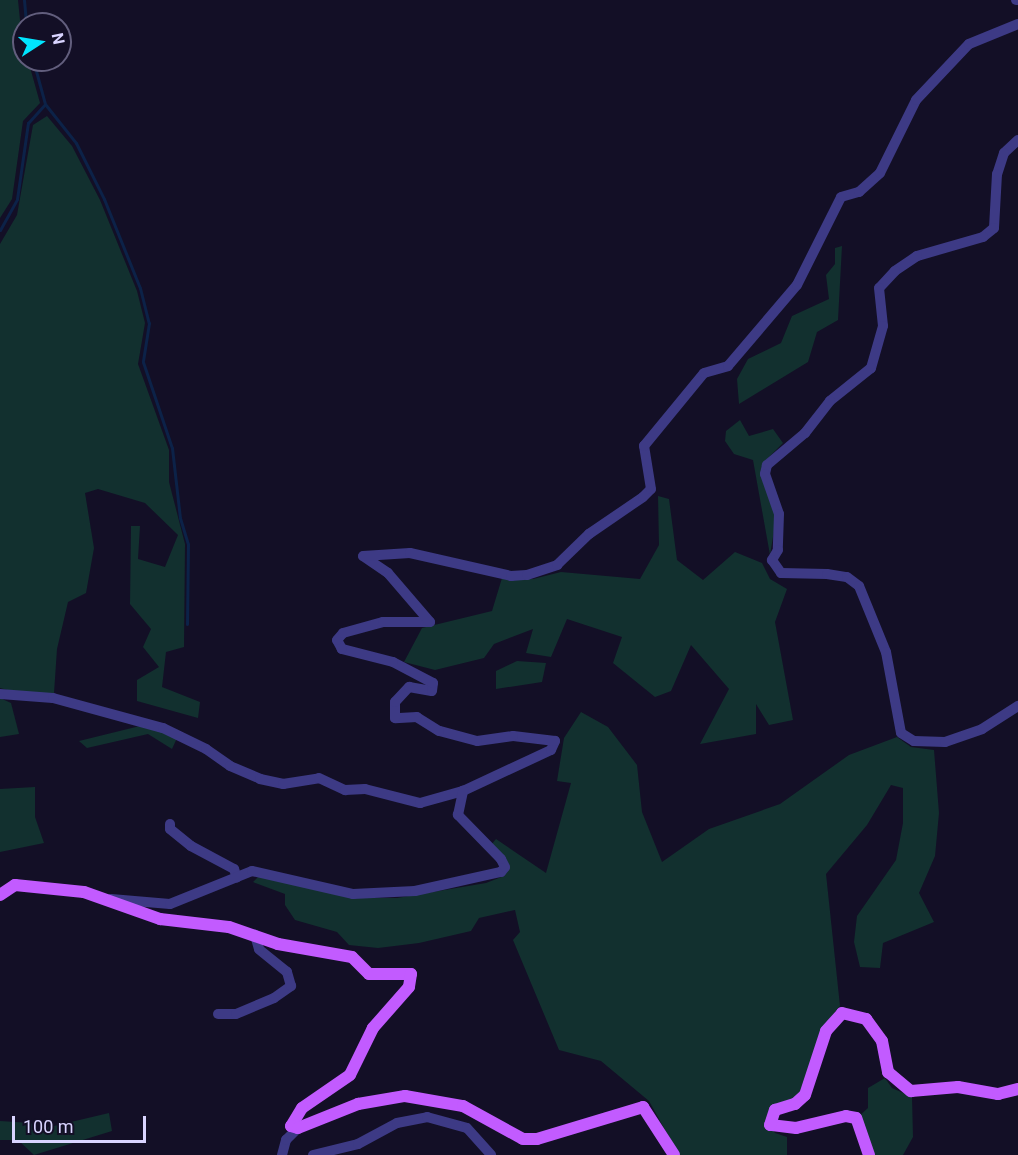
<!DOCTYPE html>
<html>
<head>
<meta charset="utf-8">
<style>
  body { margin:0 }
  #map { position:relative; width:1018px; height:1155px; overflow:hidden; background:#130f26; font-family:Roboto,sans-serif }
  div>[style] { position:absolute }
  .green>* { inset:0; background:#12302f }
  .stream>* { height:3px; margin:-1.5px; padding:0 1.5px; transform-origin:1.5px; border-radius:1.5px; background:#0c2248 }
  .minor>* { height:10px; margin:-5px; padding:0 5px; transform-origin:5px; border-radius:5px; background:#3d3a85 }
  .major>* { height:12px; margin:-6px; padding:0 6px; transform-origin:6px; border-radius:6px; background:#c25bff }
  span { translate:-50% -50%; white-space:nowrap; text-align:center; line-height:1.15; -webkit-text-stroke:4.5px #130f26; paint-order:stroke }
  .north { position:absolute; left:12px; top:12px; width:60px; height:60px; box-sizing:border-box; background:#130f26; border:2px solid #625e7d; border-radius:50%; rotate:78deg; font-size:16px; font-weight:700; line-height:24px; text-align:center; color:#d9d4ff }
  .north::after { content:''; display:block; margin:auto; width:21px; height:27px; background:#00e5ff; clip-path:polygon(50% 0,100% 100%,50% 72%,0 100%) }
  .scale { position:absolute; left:12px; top:1116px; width:134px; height:27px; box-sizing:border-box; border:3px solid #d9d4ff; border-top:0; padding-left:8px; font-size:18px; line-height:21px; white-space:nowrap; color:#d9d4ff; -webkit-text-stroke:4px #130f26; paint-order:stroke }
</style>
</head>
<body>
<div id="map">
  <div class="green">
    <div style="clip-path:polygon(0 0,18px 0,24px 60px,28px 60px,40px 103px,23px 121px,12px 199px,0 218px)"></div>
    <div style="clip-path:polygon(47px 116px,72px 146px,100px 200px,137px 291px,145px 323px,138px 364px,169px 450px,169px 482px,185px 544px,184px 647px,166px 652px,162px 687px,200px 702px,198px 718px,137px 701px,137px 680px,159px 667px,143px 647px,151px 629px,130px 604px,131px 526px,140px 526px,138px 559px,165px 567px,178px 535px,145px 503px,98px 489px,85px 493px,94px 548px,86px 593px,68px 602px,57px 649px,54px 693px,18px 693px,0 688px,0 244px,17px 215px,33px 125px)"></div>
    <div style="clip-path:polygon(842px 246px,838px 320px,817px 332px,808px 362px,739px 404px,737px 379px,748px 359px,781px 343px,792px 316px,829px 299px,826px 275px,835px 264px,835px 248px)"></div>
    <div style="clip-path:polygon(740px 420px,749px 436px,773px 429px,783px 443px,765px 461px,776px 519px,770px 555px,753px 460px,734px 454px,725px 441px,726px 431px)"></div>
    <div style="clip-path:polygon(658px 496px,669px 499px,677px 560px,703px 580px,735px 552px,762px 563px,770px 579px,787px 589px,775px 622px,793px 720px,769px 725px,756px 704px,756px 734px,700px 744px,729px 689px,691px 645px,671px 691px,655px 697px,613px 663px,622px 637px,567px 619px,551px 657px,526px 653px,533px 629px,494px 644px,484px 658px,435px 670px,404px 662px,422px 628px,492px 611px,502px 578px,533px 579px,561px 572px,640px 579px,659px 545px)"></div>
    <div style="clip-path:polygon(517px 661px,546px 663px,542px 682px,496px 689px,496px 671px)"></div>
    <div style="clip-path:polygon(0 698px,11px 703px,19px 734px,0 737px)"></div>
    <div style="clip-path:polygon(581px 712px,608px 727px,637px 765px,642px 812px,662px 862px,709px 829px,780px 804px,849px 755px,897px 737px,911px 747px,934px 750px,939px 813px,935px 856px,919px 893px,934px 922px,883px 943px,880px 968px,860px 967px,854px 942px,857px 916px,896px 860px,903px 823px,903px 788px,891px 785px,867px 825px,826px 874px,840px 1006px,830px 1018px,799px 1096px,768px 1122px,775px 1133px,787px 1137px,787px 1155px,679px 1155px,649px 1101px,601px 1061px,559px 1050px,513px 940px,520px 932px,515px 910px,479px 918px,471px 931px,419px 943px,378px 948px,349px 945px,337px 932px,295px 920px,285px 905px,285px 894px,253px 882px,260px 875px,352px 898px,397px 898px,486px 883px,504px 876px,510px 866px,491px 845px,496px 839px,546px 873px,571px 783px,557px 781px,564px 738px)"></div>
    <div style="clip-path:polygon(144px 725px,177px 738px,172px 749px,148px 734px,87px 748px,79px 741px)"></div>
    <div style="clip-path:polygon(35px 787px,35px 817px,44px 843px,0 852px,0 789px)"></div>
    <div style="clip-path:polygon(885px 1078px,892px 1088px,912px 1097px,913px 1137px,903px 1155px,873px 1155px,858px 1117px,868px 1108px,868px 1088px)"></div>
    <div style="clip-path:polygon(109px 1113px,112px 1131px,34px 1155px,18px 1140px,0 1140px,0 1121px,31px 1123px,37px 1130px)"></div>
  </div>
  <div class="stream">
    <div style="left:24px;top:0;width:24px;rotate:85deg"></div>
    <div style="left:33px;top:60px;width:46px;rotate:74.7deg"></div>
    <div style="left:45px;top:104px;width:50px;rotate:51.5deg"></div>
    <div style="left:76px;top:143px;width:63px;rotate:63.4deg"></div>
    <div style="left:104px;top:199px;width:96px;rotate:68deg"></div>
    <div style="left:140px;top:288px;width:36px;rotate:76deg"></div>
    <div style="left:149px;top:323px;width:39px;rotate:99deg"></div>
    <div style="left:143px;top:362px;width:91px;rotate:71.4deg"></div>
    <div style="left:172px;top:448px;width:70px;rotate:83.5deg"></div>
    <div style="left:180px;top:518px;width:27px;rotate:73deg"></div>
    <div style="left:188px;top:544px;width:80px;rotate:90.7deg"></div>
    <div style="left:0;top:230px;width:35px;rotate:-61deg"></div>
    <div style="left:17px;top:199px;width:77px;rotate:-81.8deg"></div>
    <div style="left:28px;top:123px;width:25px;rotate:-48deg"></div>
  </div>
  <div class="minor">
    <div style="left:1016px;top:0;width:2px"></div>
    <div style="left:1018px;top:140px;width:19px;rotate:137deg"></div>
    <div style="left:1004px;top:153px;width:22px;rotate:108deg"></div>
    <div style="left:997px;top:174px;width:54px;rotate:93.2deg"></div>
    <div style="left:994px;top:228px;width:14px;rotate:141deg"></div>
    <div style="left:983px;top:237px;width:69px;rotate:163.9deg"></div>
    <div style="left:917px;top:256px;width:27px;rotate:146deg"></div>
    <div style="left:895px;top:271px;width:23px;rotate:133deg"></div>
    <div style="left:879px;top:288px;width:38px;rotate:84deg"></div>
    <div style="left:883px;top:326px;width:44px;rotate:105.9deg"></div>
    <div style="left:871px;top:368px;width:53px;rotate:141.2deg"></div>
    <div style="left:830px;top:401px;width:41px;rotate:128deg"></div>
    <div style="left:805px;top:433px;width:50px;rotate:139.9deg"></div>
    <div style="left:767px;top:465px;width:9px;rotate:103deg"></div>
    <div style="left:765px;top:474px;width:42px;rotate:70.7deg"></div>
    <div style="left:779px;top:514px;width:36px;rotate:92deg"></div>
    <div style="left:778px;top:550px;width:12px;rotate:121deg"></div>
    <div style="left:772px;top:560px;width:16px;rotate:55deg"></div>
    <div style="left:781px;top:573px;width:46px;rotate:1.2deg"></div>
    <div style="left:827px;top:574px;width:20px;rotate:9deg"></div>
    <div style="left:847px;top:577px;width:15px;rotate:37deg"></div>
    <div style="left:859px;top:586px;width:71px;rotate:67.8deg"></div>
    <div style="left:886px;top:652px;width:82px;rotate:79.5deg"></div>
    <div style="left:901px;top:733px;width:15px;rotate:32deg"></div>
    <div style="left:914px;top:741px;width:31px;rotate:2deg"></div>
    <div style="left:945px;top:742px;width:39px;rotate:-19deg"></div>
    <div style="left:982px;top:729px;width:43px;rotate:-32.6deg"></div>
    <div style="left:0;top:694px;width:53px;rotate:4.3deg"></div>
    <div style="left:53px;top:698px;width:114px;rotate:15.3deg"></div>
    <div style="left:163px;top:728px;width:48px;rotate:26deg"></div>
    <div style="left:206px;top:749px;width:29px;rotate:35deg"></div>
    <div style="left:230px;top:766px;width:33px;rotate:23deg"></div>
    <div style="left:260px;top:779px;width:24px;rotate:12deg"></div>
    <div style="left:283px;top:784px;width:36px;rotate:-9deg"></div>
    <div style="left:319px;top:778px;width:29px;rotate:25deg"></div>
    <div style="left:345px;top:790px;width:20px;rotate:-3deg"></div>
    <div style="left:365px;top:789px;width:57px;rotate:14.3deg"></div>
    <div style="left:420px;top:803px;width:45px;rotate:-15.6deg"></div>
    <div style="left:463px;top:791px;width:97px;rotate:-25deg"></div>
    <div style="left:551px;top:750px;width:10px;rotate:-66deg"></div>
    <div style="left:555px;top:741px;width:42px;rotate:-173.2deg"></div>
    <div style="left:513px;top:736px;width:36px;rotate:172deg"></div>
    <div style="left:477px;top:741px;width:39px;rotate:-165deg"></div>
    <div style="left:439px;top:731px;width:26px;rotate:-148deg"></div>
    <div style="left:417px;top:717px;width:22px;rotate:177deg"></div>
    <div style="left:395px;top:718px;width:16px;rotate:-90deg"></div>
    <div style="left:395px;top:702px;width:21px;rotate:-47deg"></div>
    <div style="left:409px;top:687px;width:23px;rotate:10deg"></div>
    <div style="left:432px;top:691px;width:8px;rotate:-83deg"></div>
    <div style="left:433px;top:683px;width:45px;rotate:-152.3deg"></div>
    <div style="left:393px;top:662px;width:53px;rotate:-165.7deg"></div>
    <div style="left:342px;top:649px;width:10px;rotate:-119deg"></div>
    <div style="left:337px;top:640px;width:9px;rotate:-49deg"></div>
    <div style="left:343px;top:633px;width:41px;rotate:-15.4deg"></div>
    <div style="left:383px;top:622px;width:47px"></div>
    <div style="left:430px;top:622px;width:65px;rotate:-130.6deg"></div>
    <div style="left:388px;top:573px;width:30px;rotate:-146deg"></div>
    <div style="left:363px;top:556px;width:47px;rotate:-3.7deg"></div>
    <div style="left:410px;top:553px;width:104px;rotate:12.8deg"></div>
    <div style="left:511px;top:576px;width:16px;rotate:-4deg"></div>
    <div style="left:527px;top:575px;width:32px;rotate:-18deg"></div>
    <div style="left:557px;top:565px;width:45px;rotate:-44.1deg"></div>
    <div style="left:589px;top:534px;width:65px;rotate:-34.4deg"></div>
    <div style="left:643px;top:497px;width:11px;rotate:-45deg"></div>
    <div style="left:651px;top:489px;width:44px;rotate:-99.2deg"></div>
    <div style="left:644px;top:446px;width:94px;rotate:-50.6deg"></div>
    <div style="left:704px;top:373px;width:25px;rotate:-16deg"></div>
    <div style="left:728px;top:366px;width:106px;rotate:-49.6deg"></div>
    <div style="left:797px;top:285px;width:98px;rotate:-63.4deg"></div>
    <div style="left:841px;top:197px;width:19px;rotate:-16deg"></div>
    <div style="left:859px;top:192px;width:28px;rotate:-42deg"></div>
    <div style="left:880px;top:173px;width:81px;rotate:-63.7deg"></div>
    <div style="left:916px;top:100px;width:77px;rotate:-46.6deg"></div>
    <div style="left:969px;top:44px;width:53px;rotate:-22.2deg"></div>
    <div style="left:170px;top:824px;width:5px;rotate:90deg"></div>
    <div style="left:170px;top:829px;width:27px;rotate:39deg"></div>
    <div style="left:191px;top:846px;width:49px;rotate:28.1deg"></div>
    <div style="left:234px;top:869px;width:9px;rotate:72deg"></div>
    <div style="left:111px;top:899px;width:59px;rotate:4.8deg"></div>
    <div style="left:170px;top:904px;width:88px;rotate:-21.9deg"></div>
    <div style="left:252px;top:871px;width:104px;rotate:12.8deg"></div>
    <div style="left:353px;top:894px;width:62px;rotate:-2.8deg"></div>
    <div style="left:415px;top:891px;width:88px;rotate:-12.5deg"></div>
    <div style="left:501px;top:872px;width:6px;rotate:-51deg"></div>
    <div style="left:505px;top:867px;width:9px;rotate:-117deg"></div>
    <div style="left:501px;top:859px;width:62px;rotate:-134.3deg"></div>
    <div style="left:458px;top:815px;width:25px;rotate:-78deg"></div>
    <div style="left:218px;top:1014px;width:18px"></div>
    <div style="left:236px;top:1014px;width:41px;rotate:-22.8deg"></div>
    <div style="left:274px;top:998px;width:21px;rotate:-35deg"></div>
    <div style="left:291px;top:986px;width:15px;rotate:-106deg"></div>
    <div style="left:287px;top:972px;width:36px;rotate:-141deg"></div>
    <div style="left:259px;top:949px;width:15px;rotate:-106deg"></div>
    <div style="left:282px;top:1155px;width:16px;rotate:-75deg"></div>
    <div style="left:286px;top:1140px;width:17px;rotate:-45deg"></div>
    <div style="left:313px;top:1155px;width:46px;rotate:-13.7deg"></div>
    <div style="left:358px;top:1144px;width:44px;rotate:-28.3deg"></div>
    <div style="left:397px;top:1123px;width:31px;rotate:-11deg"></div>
    <div style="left:427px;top:1117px;width:41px;rotate:15.4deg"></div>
    <div style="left:467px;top:1128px;width:36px;rotate:48deg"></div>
  </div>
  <div class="major">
    <div style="left:0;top:895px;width:18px;rotate:-34deg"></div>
    <div style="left:15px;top:885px;width:69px;rotate:5.8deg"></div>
    <div style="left:84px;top:892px;width:81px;rotate:19.6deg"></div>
    <div style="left:160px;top:919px;width:69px;rotate:6.6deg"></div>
    <div style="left:229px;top:927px;width:52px;rotate:19.1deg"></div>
    <div style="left:278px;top:944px;width:75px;rotate:10deg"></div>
    <div style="left:352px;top:957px;width:24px;rotate:45deg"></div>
    <div style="left:369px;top:974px;width:42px"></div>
    <div style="left:411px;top:974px;width:13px;rotate:99deg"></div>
    <div style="left:409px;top:987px;width:55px;rotate:131.3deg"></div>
    <div style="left:373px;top:1028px;width:52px;rotate:116.1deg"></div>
    <div style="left:350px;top:1075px;width:58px;rotate:145.5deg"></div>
    <div style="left:302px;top:1108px;width:21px;rotate:121deg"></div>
    <div style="left:291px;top:1126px;width:7px;rotate:16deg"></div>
    <div style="left:298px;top:1128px;width:65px;rotate:-21.8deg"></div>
    <div style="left:358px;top:1104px;width:48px;rotate:-9.7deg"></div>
    <div style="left:405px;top:1096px;width:59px;rotate:9.8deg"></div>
    <div style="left:463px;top:1106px;width:68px;rotate:28.8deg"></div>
    <div style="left:523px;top:1139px;width:14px"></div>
    <div style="left:537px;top:1139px;width:111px;rotate:-16.8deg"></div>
    <div style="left:643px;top:1107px;width:57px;rotate:57.1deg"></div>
    <div style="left:869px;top:1155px;width:39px;rotate:-109deg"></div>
    <div style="left:856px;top:1118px;width:10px;rotate:-169deg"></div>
    <div style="left:846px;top:1116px;width:51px;rotate:166.5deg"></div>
    <div style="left:796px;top:1128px;width:26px;rotate:-173deg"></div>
    <div style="left:770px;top:1125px;width:16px;rotate:-72deg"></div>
    <div style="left:775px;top:1110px;width:21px;rotate:-17deg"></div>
    <div style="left:795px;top:1104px;width:13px;rotate:-42deg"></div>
    <div style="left:805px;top:1095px;width:67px;rotate:-71.8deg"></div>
    <div style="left:826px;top:1031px;width:24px;rotate:-48deg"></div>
    <div style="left:842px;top:1013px;width:25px;rotate:14deg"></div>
    <div style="left:866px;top:1019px;width:27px;rotate:54deg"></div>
    <div style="left:882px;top:1041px;width:32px;rotate:79deg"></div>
    <div style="left:888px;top:1072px;width:30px;rotate:40deg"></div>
    <div style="left:911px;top:1091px;width:47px;rotate:-4.9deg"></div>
    <div style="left:958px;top:1087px;width:41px;rotate:9.9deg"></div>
    <div style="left:998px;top:1094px;width:21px;rotate:-14deg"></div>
  </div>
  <div class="north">N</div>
  <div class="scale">100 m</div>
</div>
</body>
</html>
